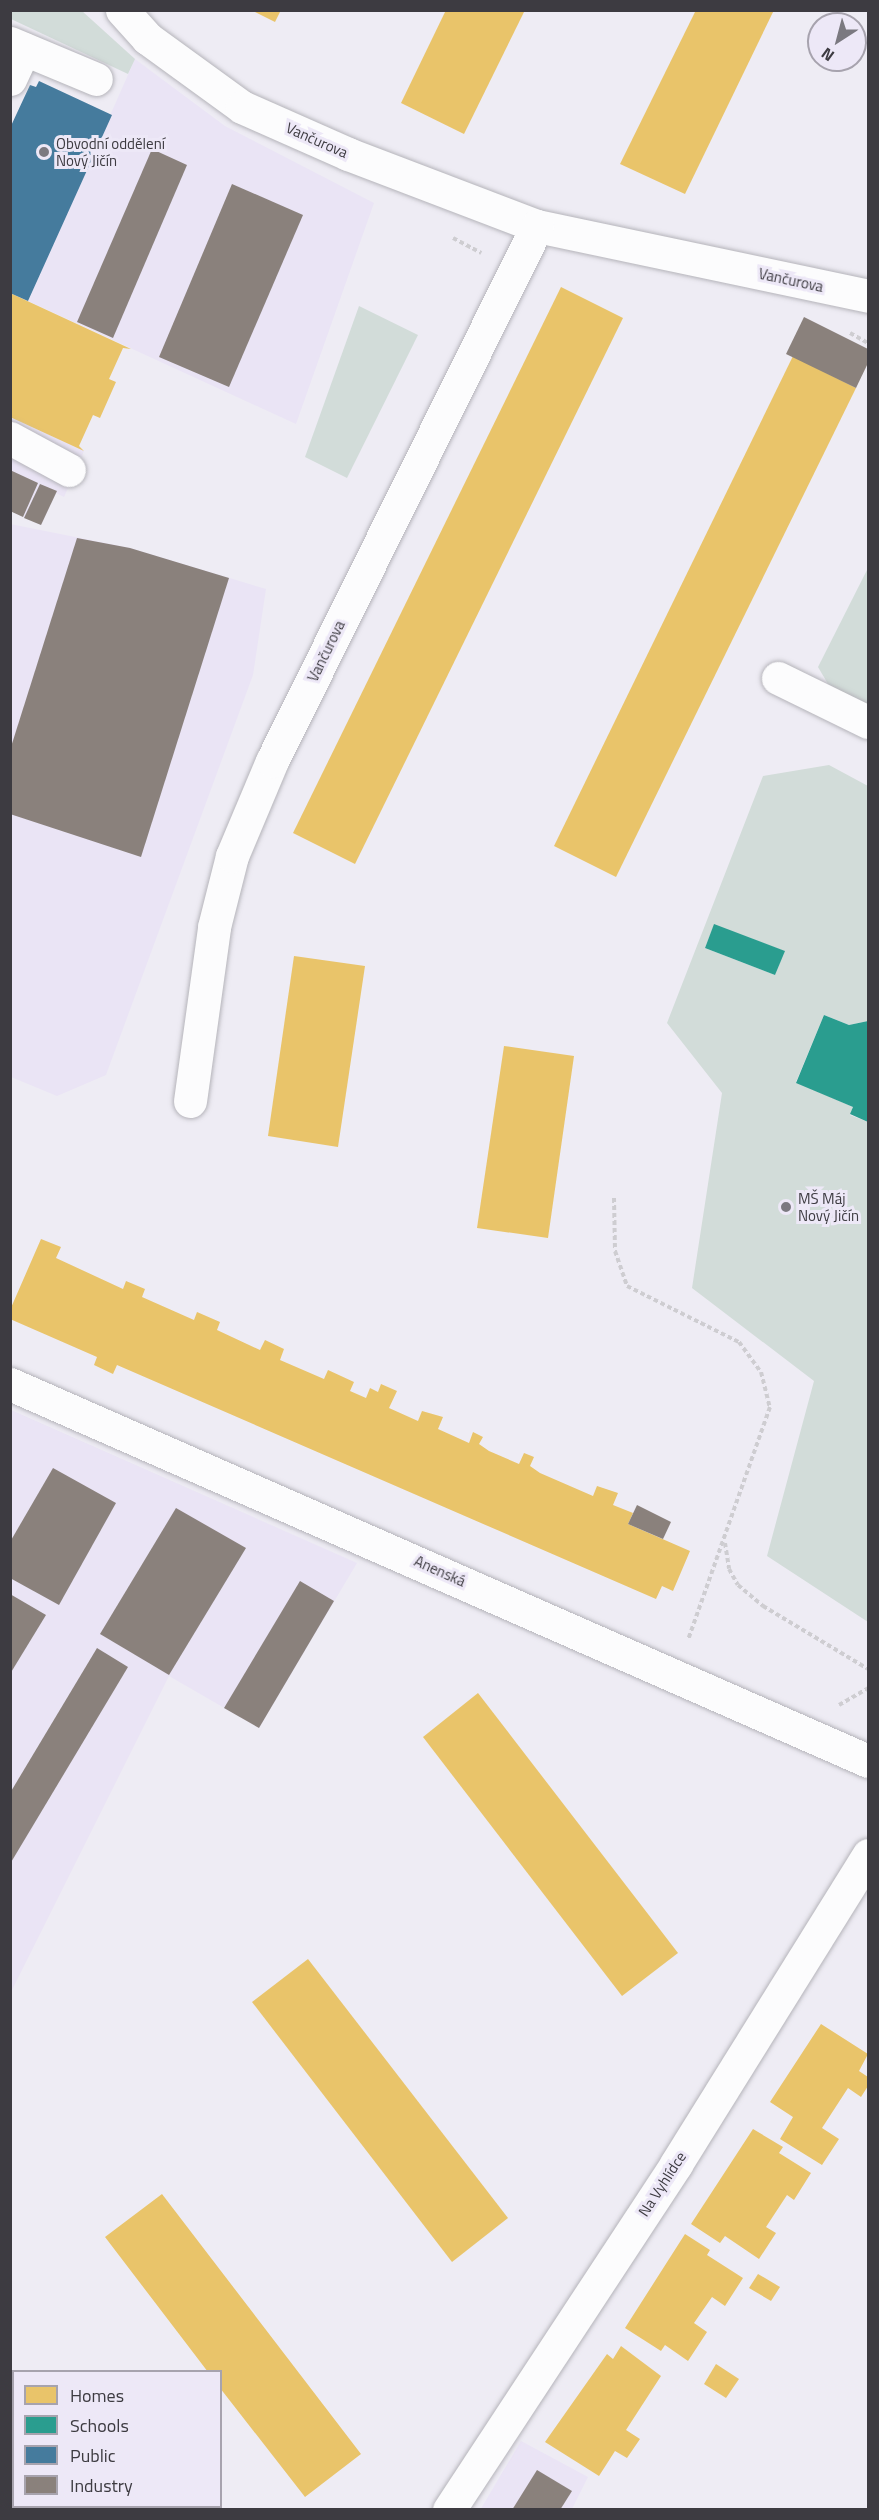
<!DOCTYPE html>
<html>
<head>
<meta charset="utf-8">
<style>
  body { margin:0 }
  #map { position:relative; width:879px; height:2520px; overflow:hidden; background:#eeecf4; font-family:"Titillium Web",sans-serif }
  div>[style] { position:absolute }
  .built>* { inset:0; background:#eae4f5 }
  .green>* { inset:0; background:#d2dcd9 }
  .homes>* { inset:0; background:#e9c46a }
  .schools>* { inset:0; background:#2a9d8f }
  .public>* { inset:0; background:#457b9d }
  .industry>* { inset:0; background:#8a817c }
  .path>* { height:4px; margin-top:-2px; transform-origin:0; background:repeating-linear-gradient(90deg,#cecdd1 0 4.5px,transparent 0 7.5px) }
  .roads { filter:drop-shadow(0 0 2px #b5b4ba) drop-shadow(0 0 2px #b5b4ba) }
  .minor>* { height:33px; margin:-16.5px; padding:0 16.5px; transform-origin:16.5px; border-radius:16.5px; background:#fcfcfd }
  .dots>* { width:16px; height:16px; translate:-50% -50%; box-sizing:border-box; border:3px solid #ede8f7; border-radius:50% }
  span { translate:-50% -50%; white-space:nowrap; text-align:center; line-height:1.15; -webkit-text-stroke:6px #ede8f7; paint-order:stroke }
  .street-label { font-size:15px; color:#3d3b41 }
  .poi-label { font-size:15px; color:#3d3b41 }
  .left { translate:0 -50%; text-align:left }
  .frame { position:absolute; inset:0; border:12px solid #3d3b41; pointer-events:none }
  .legend { position:absolute; left:12px; top:2370px; width:210px; height:138px; box-sizing:border-box; background:#ede8f7; border:2px solid #a7a3ae; margin:0; padding:8px 10px; list-style:none; font-size:18px; color:#3d3b41 }
  .legend li { display:flex; align-items:center; gap:12px; height:30px }
  .legend b { width:30px; border:2px solid #a7a3ae }
  .north { position:absolute; left:807px; top:12px; width:60px; height:60px; box-sizing:border-box; background:#ede8f7; border:2px solid #a7a3ae; border-radius:50%; rotate:216deg; font-size:16px; font-weight:700; line-height:24px; text-align:center; color:#3d3b41 }
  .north::after { content:''; display:block; margin:auto; width:21px; height:27px; background:#7b7980; clip-path:polygon(50% 0,100% 100%,50% 72%,0 100%) }
</style>
</head>
<body>
<div id="map">
  <div class="built">
    <div style="clip-path:polygon(135px 59px,225px 126px,374px 203px,296px 424px,28px 301px)"></div>
    <div style="clip-path:polygon(11px 417px,84px 451px,64px 497px,56px 493px,41px 525px,11px 511px)"></div>
    <div style="clip-path:polygon(10px 524px,130px 548px,266px 589px,253px 675px,106px 1075px,57px 1096px,11px 1077px)"></div>
    <div style="clip-path:polygon(11px 1410px,357px 1563px,259px 1728px,169px 1676px,11px 1992px)"></div>
    <div style="clip-path:polygon(521px 2441px,588px 2477px,572px 2509px,480px 2510px)"></div>
  </div>
  <div class="green">
    <div style="clip-path:polygon(11px 10px,82px 11px,135px 59px,128px 74px,11px 19px)"></div>
    <div style="clip-path:polygon(359px 306px,418px 335px,347px 478px,305px 457px)"></div>
    <div style="clip-path:polygon(868px 568px,868px 710px,828px 684px,818px 667px)"></div>
    <div style="clip-path:polygon(evenodd,829px 765px,868px 786px,868px 1021px,849px 1025px,824px 1015px,796px 1082px,853px 1107px,850px 1115px,868px 1122px,868px 1622px,767px 1556px,814px 1381px,692px 1288px,722px 1093px,667px 1023px,763px 776px,829px 765px,714px 925px,784px 951px,775px 975px,705px 948px,714px 925px)"></div>
  </div>
  <div class="homes">
    <div style="clip-path:polygon(251px 10px,281px 10px,275px 22px)"></div>
    <div style="clip-path:polygon(446px 10px,525px 10px,464px 134px,401px 103px)"></div>
    <div style="clip-path:polygon(696px 10px,774px 10px,685px 194px,620px 164px)"></div>
    <div style="clip-path:polygon(561px 287px,623px 318px,355px 864px,293px 833px)"></div>
    <div style="clip-path:polygon(10px 293px,131px 349px,123px 348px,109px 379px,116px 382px,100px 418px,93px 415px,79px 446px,84px 451px,10px 417px)"></div>
    <div style="clip-path:polygon(793px 356px,856px 388px,616px 877px,554px 846px)"></div>
    <div style="clip-path:polygon(294px 956px,365px 966px,338px 1147px,268px 1136px)"></div>
    <div style="clip-path:polygon(504px 1046px,574px 1056px,548px 1238px,477px 1228px)"></div>
    <div style="clip-path:polygon(41px 1239px,61px 1247px,56px 1258px,123px 1289px,126px 1281px,145px 1289px,142px 1297px,194px 1320px,197px 1312px,220px 1322px,217px 1330px,260px 1350px,265px 1340px,284px 1349px,280px 1360px,324px 1379px,328px 1370px,354px 1382px,350px 1391px,366px 1398px,370px 1388px,378px 1392px,381px 1384px,397px 1391px,389px 1408px,418px 1421px,422px 1411px,443px 1417px,438px 1429px,469px 1443px,473px 1432px,483px 1437px,479px 1444px,489px 1451px,519px 1464px,524px 1453px,534px 1457px,530px 1466px,540px 1473px,593px 1496px,597px 1486px,618px 1493px,613px 1505px,633px 1513px,628px 1524px,690px 1551px,673px 1591px,662px 1586px,656px 1599px,117px 1365px,113px 1374px,94px 1365px,97px 1357px,10px 1319px,10px 1310px)"></div>
    <div style="clip-path:polygon(478px 1693px,678px 1953px,622px 1996px,423px 1737px)"></div>
    <div style="clip-path:polygon(308px 1959px,508px 2218px,452px 2262px,252px 2002px)"></div>
    <div style="clip-path:polygon(821px 2024px,868px 2054px,859px 2071px,868px 2077px,868px 2086px,861px 2097px,848px 2088px,822px 2128px,839px 2139px,822px 2165px,780px 2139px,793px 2117px,770px 2102px)"></div>
    <div style="clip-path:polygon(753px 2129px,783px 2147px,779px 2153px,811px 2173px,794px 2200px,787px 2195px,766px 2227px,776px 2233px,759px 2259px,725px 2236px,720px 2243px,691px 2224px)"></div>
    <div style="clip-path:polygon(162px 2194px,361px 2454px,305px 2497px,220px 2388px,220px 2372px,208px 2372px,105px 2237px)"></div>
    <div style="clip-path:polygon(685px 2234px,710px 2250px,707px 2255px,743px 2278px,725px 2306px,712px 2297px,694px 2323px,707px 2332px,688px 2361px,665px 2345px,661px 2351px,625px 2328px)"></div>
    <div style="clip-path:polygon(758px 2274px,780px 2287px,771px 2301px,749px 2288px)"></div>
    <div style="clip-path:polygon(621px 2346px,661px 2376px,626px 2430px,640px 2439px,627px 2458px,615px 2451px,599px 2476px,545px 2442px,607px 2354px,613px 2359px)"></div>
    <div style="clip-path:polygon(716px 2364px,739px 2379px,726px 2398px,704px 2384px)"></div>
  </div>
  <div class="schools">
    <div style="clip-path:polygon(714px 924px,785px 951px,775px 975px,705px 948px)"></div>
    <div style="clip-path:polygon(824px 1015px,849px 1025px,868px 1021px,868px 1122px,850px 1114px,853px 1107px,796px 1083px)"></div>
  </div>
  <div class="public">
    <div style="clip-path:polygon(39px 81px,112px 115px,28px 301px,10px 293px,10px 128px,30px 85px,36px 87px)"></div>
  </div>
  <div class="industry">
    <div style="clip-path:polygon(152px 149px,187px 165px,113px 338px,77px 322px)"></div>
    <div style="clip-path:polygon(232px 184px,303px 215px,229px 387px,159px 357px)"></div>
    <div style="clip-path:polygon(804px 317px,868px 349px,868px 363px,856px 388px,786px 354px)"></div>
    <div style="clip-path:polygon(10px 470px,38px 483px,23px 517px,10px 511px)"></div>
    <div style="clip-path:polygon(40px 484px,57px 491px,41px 525px,24px 518px)"></div>
    <div style="clip-path:polygon(77px 538px,130px 548px,229px 578px,141px 857px,10px 814px,10px 750px)"></div>
    <div style="clip-path:polygon(53px 1468px,116px 1503px,59px 1605px,10px 1578px,10px 1542px)"></div>
    <div style="clip-path:polygon(637px 1505px,671px 1522px,663px 1539px,628px 1524px)"></div>
    <div style="clip-path:polygon(176px 1508px,246px 1548px,169px 1675px,100px 1634px)"></div>
    <div style="clip-path:polygon(300px 1581px,334px 1601px,259px 1728px,224px 1708px)"></div>
    <div style="clip-path:polygon(10px 1594px,46px 1615px,10px 1674px)"></div>
    <div style="clip-path:polygon(97px 1648px,128px 1667px,10px 1864px,10px 1793px)"></div>
    <div style="clip-path:polygon(537px 2470px,572px 2491px,560px 2510px,512px 2510px)"></div>
  </div>
  <div class="path">
    <div style="left:453px;top:238px;width:32px;rotate:28deg"></div>
    <div style="left:850px;top:333px;width:21px;rotate:29deg"></div>
    <div style="left:614px;top:1198px;width:53px;rotate:88.9deg"></div>
    <div style="left:615px;top:1251px;width:37px;rotate:71deg"></div>
    <div style="left:627px;top:1286px;width:125px;rotate:26.6deg"></div>
    <div style="left:739px;top:1342px;width:37px;rotate:54deg"></div>
    <div style="left:761px;top:1372px;width:36px;rotate:76deg"></div>
    <div style="left:770px;top:1407px;width:247px;rotate:109.4deg"></div>
    <div style="left:725px;top:1543px;width:26px;rotate:81deg"></div>
    <div style="left:729px;top:1569px;width:18px;rotate:61deg"></div>
    <div style="left:738px;top:1585px;width:33px;rotate:40deg"></div>
    <div style="left:763px;top:1606px;width:122px;rotate:31deg"></div>
    <div style="left:839px;top:1705px;width:34px;rotate:-30deg"></div>
  </div>
  <div class="roads">
    <div class="minor">
      <div style="left:122px;top:10px;width:38px;rotate:48deg"></div>
      <div style="left:147px;top:38px;width:117px;rotate:36deg"></div>
      <div style="left:242px;top:107px;width:116px;rotate:23.9deg"></div>
      <div style="left:348px;top:154px;width:202px;rotate:20.9deg"></div>
      <div style="left:537px;top:226px;width:338px;rotate:11.9deg"></div>
      <div style="left:10px;top:43px;width:93px;rotate:22.7deg"></div>
      <div style="left:10px;top:79px;width:33px;rotate:-65deg"></div>
      <div style="left:10px;top:438px;width:67px;rotate:28.5deg"></div>
      <div style="left:778px;top:678px;width:100px;rotate:26.1deg"></div>
      <div style="left:190px;top:1101px;width:176px;rotate:-82.1deg"></div>
      <div style="left:214px;top:927px;width:73px;rotate:-75.8deg"></div>
      <div style="left:232px;top:856px;width:103px;rotate:-67.2deg"></div>
      <div style="left:272px;top:761px;width:597px;rotate:-63.65deg"></div>
      <div style="left:10px;top:1384px;width:937px;rotate:23.72deg"></div>
      <div style="left:449px;top:2510px;width:414px;rotate:-56.7deg"></div>
      <div style="left:676px;top:2164px;width:364px;rotate:-58.1deg"></div>
    </div>
  </div>
  <div class="dots">
    <div style="left:44px;top:152px;background:#7b7980"></div>
    <div style="left:786px;top:1207px;background:#7b7980"></div>
  </div>
  <div class="street-label">
    <span style="left:317px;top:140px;rotate:24deg">Vančurova</span>
    <span style="left:791px;top:280px;rotate:12deg">Vančurova</span>
    <span style="left:326px;top:651px;rotate:-64deg">Vančurova</span>
    <span style="left:440px;top:1571px;rotate:24deg">Anenská</span>
    <span style="left:662px;top:2184px;rotate:-57deg">Na Vyhlídce</span>
  </div>
  <div class="poi-label">
    <span class="left" style="left:56px;top:152px">Obvodní oddělení<br>Nový Jičín</span>
    <span class="left" style="left:798px;top:1207px">MŠ Máj<br>Nový Jičín</span>
  </div>
  <div class="frame"></div>
  <ul class="legend">
  <li><b style="height:16px;background:#e9c46a"></b>Homes</li>
  <li><b style="height:16px;background:#2a9d8f"></b>Schools</li>
  <li><b style="height:16px;background:#457b9d"></b>Public</li>
  <li><b style="height:16px;background:#8a817c"></b>Industry</li>
  </ul>
  <div class="north">N</div>
</div>
</body>
</html>
